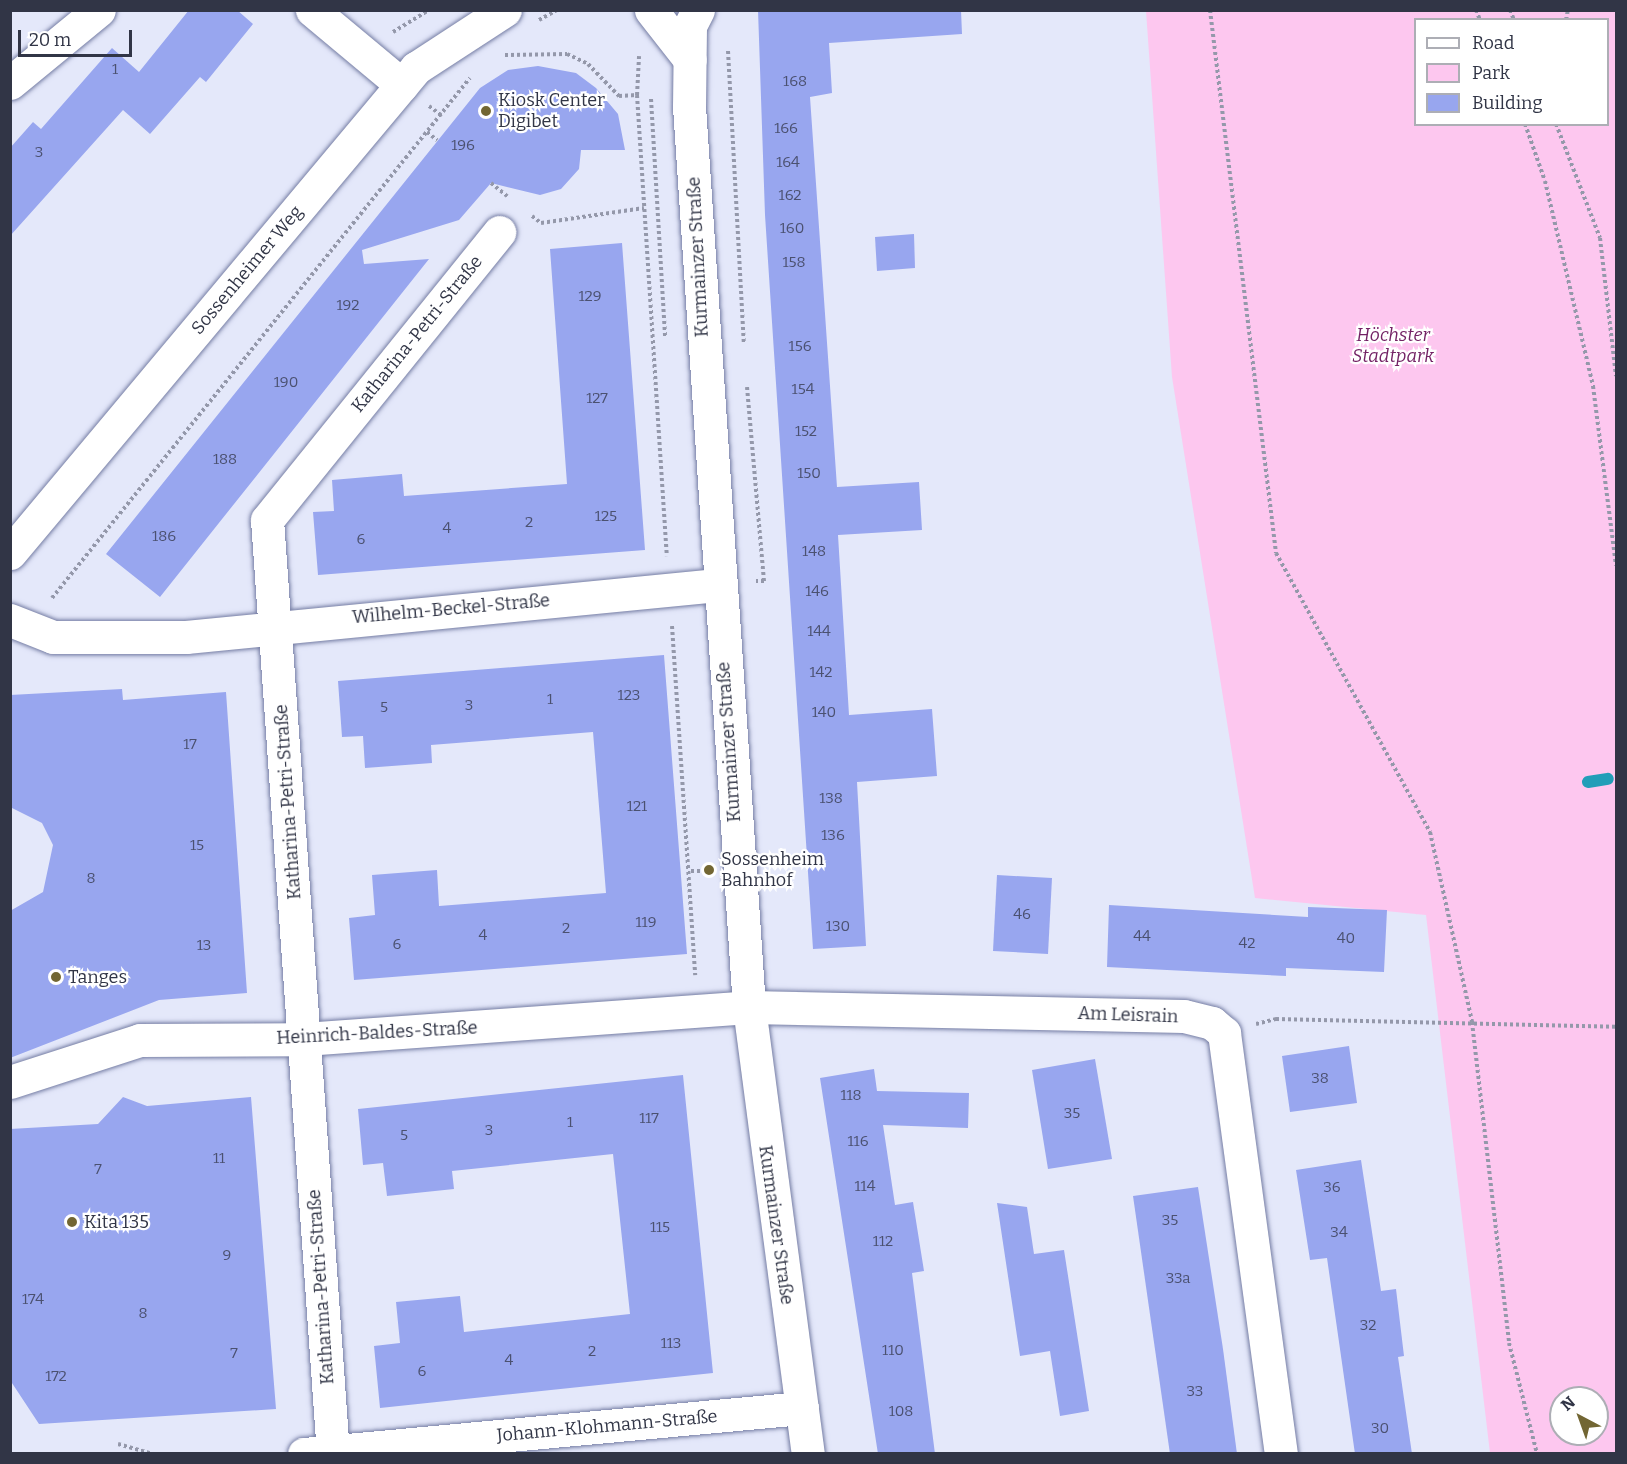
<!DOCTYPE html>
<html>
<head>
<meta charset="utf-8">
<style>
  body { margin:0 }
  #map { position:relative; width:1627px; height:1464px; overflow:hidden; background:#e4e8fa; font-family:Bitter,serif }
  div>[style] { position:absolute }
  .green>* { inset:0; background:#fdc7ef }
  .stream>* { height:12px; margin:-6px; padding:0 6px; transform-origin:6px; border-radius:6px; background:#219eb8 }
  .building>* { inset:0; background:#98a6ef }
  .path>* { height:4px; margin-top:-2px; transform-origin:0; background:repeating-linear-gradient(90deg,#9498aa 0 3px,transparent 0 6px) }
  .roads { filter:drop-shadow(0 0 2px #757da4) drop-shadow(0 0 2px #757da4) }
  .minor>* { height:33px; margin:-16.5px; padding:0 16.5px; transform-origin:16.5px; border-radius:16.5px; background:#fff }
  .major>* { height:33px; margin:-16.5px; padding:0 16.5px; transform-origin:16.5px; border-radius:16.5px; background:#fff }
  .dots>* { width:16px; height:16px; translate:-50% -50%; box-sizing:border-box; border:3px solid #fff; border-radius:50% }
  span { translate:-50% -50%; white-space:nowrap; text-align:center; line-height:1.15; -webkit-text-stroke:4.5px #fff; paint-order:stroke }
  .number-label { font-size:15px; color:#4b5170 }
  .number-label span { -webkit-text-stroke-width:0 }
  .poi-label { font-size:18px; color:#313546 }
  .left { translate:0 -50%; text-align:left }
  .street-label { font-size:18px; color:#313546 }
  .park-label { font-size:18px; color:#732265; font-style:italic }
  .frame { position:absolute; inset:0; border:12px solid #313546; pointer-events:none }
  .legend { position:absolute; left:1414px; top:18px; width:195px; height:108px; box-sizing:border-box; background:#fff; border:2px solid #adaeb5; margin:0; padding:8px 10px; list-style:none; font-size:18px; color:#313546 }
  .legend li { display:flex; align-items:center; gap:12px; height:30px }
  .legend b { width:30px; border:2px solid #adaeb5 }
  .north { position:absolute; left:1549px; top:1386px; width:60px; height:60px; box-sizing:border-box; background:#fff; border:2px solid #adaeb5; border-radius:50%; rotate:319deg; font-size:16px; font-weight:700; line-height:24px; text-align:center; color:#313546 }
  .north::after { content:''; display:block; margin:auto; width:21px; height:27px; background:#726633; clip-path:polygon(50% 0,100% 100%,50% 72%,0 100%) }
  .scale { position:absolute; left:18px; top:30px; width:114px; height:27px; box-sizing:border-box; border:3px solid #313546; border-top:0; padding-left:8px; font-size:18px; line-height:21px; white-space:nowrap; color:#313546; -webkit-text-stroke:4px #fff; paint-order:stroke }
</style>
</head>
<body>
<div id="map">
  <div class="green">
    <div style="clip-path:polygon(evenodd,1146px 11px,1616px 11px,1616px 1453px,1490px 1453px,1426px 915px,1255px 898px,1172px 377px,1146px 11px,1416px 20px,1608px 20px,1608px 124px,1416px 124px,1416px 20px,1146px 11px,1561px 1398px,1597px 1398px,1597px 1434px,1561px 1434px,1561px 1398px)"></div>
  </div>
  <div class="stream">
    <div style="left:1588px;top:782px;width:20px;rotate:-9deg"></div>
  </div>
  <div class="building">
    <div style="clip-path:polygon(189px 10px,237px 10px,253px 24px,206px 82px,200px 77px,150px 134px,123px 110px,10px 236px,10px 148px,33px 122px,41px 129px,112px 48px,139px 72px)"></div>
    <div style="clip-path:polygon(758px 10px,961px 10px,962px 34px,829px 43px,832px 93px,810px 97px,837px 487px,919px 482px,922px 530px,838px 535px,849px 715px,932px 709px,937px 776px,857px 782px,866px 946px,813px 949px,765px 215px)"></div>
    <div style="clip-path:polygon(538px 66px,576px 73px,596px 88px,618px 114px,625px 150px,581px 150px,579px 169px,561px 189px,540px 195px,491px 183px,459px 220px,362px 250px,364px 264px,429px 259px,160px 597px,106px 554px,480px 88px,508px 70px)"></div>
    <div style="clip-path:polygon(914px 234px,915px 268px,877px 271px,875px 237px)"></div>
    <div style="clip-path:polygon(622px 243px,645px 550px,318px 575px,313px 512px,334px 511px,332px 480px,402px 474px,404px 496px,567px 484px,550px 249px)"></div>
    <div style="clip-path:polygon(664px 655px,687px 954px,354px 980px,349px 918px,375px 915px,372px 875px,437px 870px,439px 906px,606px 893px,593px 732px,431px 745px,432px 763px,365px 768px,363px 736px,342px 737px,338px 681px)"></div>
    <div style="clip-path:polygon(122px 689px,123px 700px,226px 692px,247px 993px,159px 1000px,10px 1058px,10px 911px,43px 892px,53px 845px,42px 823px,10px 807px,10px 695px)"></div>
    <div style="clip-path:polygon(997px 875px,1052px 878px,1048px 954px,993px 951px)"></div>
    <div style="clip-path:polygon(1109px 905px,1308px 917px,1308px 907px,1387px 910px,1384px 972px,1286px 968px,1286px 976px,1107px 967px)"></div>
    <div style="clip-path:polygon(1349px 1046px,1357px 1103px,1290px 1112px,1282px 1056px)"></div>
    <div style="clip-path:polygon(1095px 1059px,1112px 1159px,1048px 1169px,1032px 1070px)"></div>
    <div style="clip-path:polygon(874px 1069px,877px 1091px,969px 1093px,968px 1128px,883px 1125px,895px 1205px,913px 1202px,924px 1271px,912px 1273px,935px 1454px,878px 1454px,820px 1078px)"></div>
    <div style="clip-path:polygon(683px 1075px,713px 1373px,380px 1408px,374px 1346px,400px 1343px,396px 1302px,460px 1296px,464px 1332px,630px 1314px,613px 1154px,452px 1171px,454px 1189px,387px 1196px,383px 1163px,363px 1165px,358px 1109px)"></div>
    <div style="clip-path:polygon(123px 1097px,147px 1106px,251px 1097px,276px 1409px,39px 1424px,10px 1380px,10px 1129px,98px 1124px)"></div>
    <div style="clip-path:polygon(1361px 1160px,1381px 1291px,1396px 1289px,1404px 1356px,1398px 1357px,1412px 1454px,1355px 1454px,1327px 1258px,1310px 1260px,1296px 1170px)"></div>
    <div style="clip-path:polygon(1198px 1187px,1223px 1349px,1237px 1454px,1170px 1454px,1133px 1196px)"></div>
    <div style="clip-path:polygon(997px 1203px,1027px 1207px,1034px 1254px,1064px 1250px,1089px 1411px,1060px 1416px,1050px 1351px,1020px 1356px)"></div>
  </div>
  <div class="path">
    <div style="left:1210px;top:10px;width:547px;rotate:83.07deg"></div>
    <div style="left:1276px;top:553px;width:319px;rotate:61.1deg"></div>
    <div style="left:1430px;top:832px;width:195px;rotate:77.5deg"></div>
    <div style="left:1472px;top:1022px;width:323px;rotate:83.4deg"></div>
    <div style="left:1509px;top:1343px;width:114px;rotate:75.8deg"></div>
    <div style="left:1476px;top:10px;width:11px;rotate:68deg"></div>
    <div style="left:1510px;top:10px;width:11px;rotate:68deg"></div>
    <div style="left:539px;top:20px;width:21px;rotate:-29deg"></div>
    <div style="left:1566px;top:20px;width:10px;rotate:-79deg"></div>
    <div style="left:393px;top:32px;width:42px;rotate:-31.4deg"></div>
    <div style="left:728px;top:51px;width:292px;rotate:86.9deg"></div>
    <div style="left:505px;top:55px;width:62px;rotate:-0.9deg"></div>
    <div style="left:567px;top:54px;width:23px;rotate:25deg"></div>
    <div style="left:588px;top:64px;width:45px;rotate:45.9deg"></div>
    <div style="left:619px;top:96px;width:18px;rotate:-3deg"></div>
    <div style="left:637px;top:95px;width:462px;rotate:86.3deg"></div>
    <div style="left:637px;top:95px;width:39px;rotate:-87deg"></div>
    <div style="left:651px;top:99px;width:238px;rotate:86.6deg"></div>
    <div style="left:429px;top:106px;width:15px;rotate:37deg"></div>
    <div style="left:1525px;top:124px;width:60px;rotate:70.7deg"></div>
    <div style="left:1545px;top:181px;width:211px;rotate:76.8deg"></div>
    <div style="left:1593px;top:386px;width:181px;rotate:82.7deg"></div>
    <div style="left:1556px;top:124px;width:122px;rotate:68.9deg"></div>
    <div style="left:1600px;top:238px;width:139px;rotate:83.4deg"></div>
    <div style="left:427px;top:132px;width:13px;rotate:39deg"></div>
    <div style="left:491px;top:183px;width:21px;rotate:39deg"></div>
    <div style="left:532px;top:216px;width:11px;rotate:38deg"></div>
    <div style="left:541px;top:223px;width:104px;rotate:-8.3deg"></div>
    <div style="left:747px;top:387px;width:195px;rotate:85deg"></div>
    <div style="left:764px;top:581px;width:8px;rotate:180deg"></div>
    <div style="left:52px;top:598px;width:667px;rotate:-51.21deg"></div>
    <div style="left:672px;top:626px;width:350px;rotate:86.2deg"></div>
    <div style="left:691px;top:871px;width:14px"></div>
    <div style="left:1256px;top:1024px;width:21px;rotate:-14deg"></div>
    <div style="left:1276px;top:1019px;width:340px;rotate:1.3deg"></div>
    <div style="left:118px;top:1444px;width:37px;rotate:16deg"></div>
  </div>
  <div class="roads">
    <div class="minor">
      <div style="left:312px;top:10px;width:117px;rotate:39.8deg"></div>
      <div style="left:651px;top:10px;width:63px;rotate:52deg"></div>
      <div style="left:10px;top:83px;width:115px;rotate:-39.4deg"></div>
      <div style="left:10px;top:553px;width:633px;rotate:-50.07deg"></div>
      <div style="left:416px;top:68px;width:106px;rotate:-33.1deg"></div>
      <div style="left:10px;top:620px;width:46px;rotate:21.6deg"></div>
      <div style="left:53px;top:637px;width:133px"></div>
      <div style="left:186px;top:637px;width:534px;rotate:-5.59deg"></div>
      <div style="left:10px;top:1082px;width:137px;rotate:-17.9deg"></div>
      <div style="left:140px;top:1040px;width:164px;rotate:-0.3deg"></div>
      <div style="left:304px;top:1039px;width:446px;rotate:-4.1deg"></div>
      <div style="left:749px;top:1007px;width:435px;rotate:1.2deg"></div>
      <div style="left:1184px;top:1016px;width:29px;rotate:14deg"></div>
      <div style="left:1212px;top:1023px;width:16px;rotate:40deg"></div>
      <div style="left:1224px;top:1033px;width:425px;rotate:82.3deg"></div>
      <div style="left:304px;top:1454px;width:500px;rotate:-5.28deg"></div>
      <div style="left:333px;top:1454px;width:936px;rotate:-94.04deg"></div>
      <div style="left:267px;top:520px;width:370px;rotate:-51.1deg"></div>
    </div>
    <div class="major">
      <div style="left:698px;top:10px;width:18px;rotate:117deg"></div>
      <div style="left:690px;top:26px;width:80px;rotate:90.7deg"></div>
      <div style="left:689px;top:106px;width:903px;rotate:86.19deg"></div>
      <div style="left:749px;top:1007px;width:451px;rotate:82.5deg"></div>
    </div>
  </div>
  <div class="dots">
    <div style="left:486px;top:111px;background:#726633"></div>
    <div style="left:709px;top:870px;background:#726633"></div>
    <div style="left:56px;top:977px;background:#726633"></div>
    <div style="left:72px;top:1222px;background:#726633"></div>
  </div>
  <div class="number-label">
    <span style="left:115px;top:70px">1</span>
    <span style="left:795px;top:82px">168</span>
    <span style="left:786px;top:129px">166</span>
    <span style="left:463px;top:146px">196</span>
    <span style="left:39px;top:153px">3</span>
    <span style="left:788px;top:163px">164</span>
    <span style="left:790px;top:196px">162</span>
    <span style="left:792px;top:229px">160</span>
    <span style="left:794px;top:263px">158</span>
    <span style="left:590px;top:297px">129</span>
    <span style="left:348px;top:306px">192</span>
    <span style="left:800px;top:347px">156</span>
    <span style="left:286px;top:383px">190</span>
    <span style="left:803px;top:390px">154</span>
    <span style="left:597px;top:399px">127</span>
    <span style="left:806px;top:432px">152</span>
    <span style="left:225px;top:460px">188</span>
    <span style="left:809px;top:474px">150</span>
    <span style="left:606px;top:517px">125</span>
    <span style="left:529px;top:523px">2</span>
    <span style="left:447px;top:529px">4</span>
    <span style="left:164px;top:537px">186</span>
    <span style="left:361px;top:540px">6</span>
    <span style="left:814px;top:552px">148</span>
    <span style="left:817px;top:592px">146</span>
    <span style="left:819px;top:632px">144</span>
    <span style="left:821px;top:673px">142</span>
    <span style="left:629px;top:696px">123</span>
    <span style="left:550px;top:700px">1</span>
    <span style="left:469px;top:706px">3</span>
    <span style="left:384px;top:708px">5</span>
    <span style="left:824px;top:713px">140</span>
    <span style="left:190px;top:745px">17</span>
    <span style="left:831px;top:799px">138</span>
    <span style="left:637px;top:807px">121</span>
    <span style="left:833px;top:836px">136</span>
    <span style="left:197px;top:846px">15</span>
    <span style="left:91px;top:879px">8</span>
    <span style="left:1022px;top:915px">46</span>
    <span style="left:646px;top:923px">119</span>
    <span style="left:838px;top:927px">130</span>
    <span style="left:566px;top:929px">2</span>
    <span style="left:483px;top:936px">4</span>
    <span style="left:1142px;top:937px">44</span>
    <span style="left:1346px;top:939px">40</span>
    <span style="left:1247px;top:944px">42</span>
    <span style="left:397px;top:945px">6</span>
    <span style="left:204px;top:946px">13</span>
    <span style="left:1320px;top:1079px">38</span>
    <span style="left:851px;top:1096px">118</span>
    <span style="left:1072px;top:1114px">35</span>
    <span style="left:649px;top:1119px">117</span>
    <span style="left:570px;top:1123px">1</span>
    <span style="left:489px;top:1131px">3</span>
    <span style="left:404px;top:1136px">5</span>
    <span style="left:858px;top:1142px">116</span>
    <span style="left:219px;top:1159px">11</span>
    <span style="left:98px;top:1170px">7</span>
    <span style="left:865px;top:1187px">114</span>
    <span style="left:1332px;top:1188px">36</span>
    <span style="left:1170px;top:1221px">35</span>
    <span style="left:660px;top:1228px">115</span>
    <span style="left:1339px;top:1233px">34</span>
    <span style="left:883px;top:1242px">112</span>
    <span style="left:227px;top:1256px">9</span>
    <span style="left:1178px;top:1279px">33a</span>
    <span style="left:33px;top:1300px">174</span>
    <span style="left:143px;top:1314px">8</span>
    <span style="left:1368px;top:1326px">32</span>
    <span style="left:671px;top:1344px">113</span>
    <span style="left:893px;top:1351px">110</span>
    <span style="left:592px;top:1352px">2</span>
    <span style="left:234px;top:1354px">7</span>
    <span style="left:509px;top:1361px">4</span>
    <span style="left:422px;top:1372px">6</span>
    <span style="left:56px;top:1377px">172</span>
    <span style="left:1195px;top:1392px">33</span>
    <span style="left:901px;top:1412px">108</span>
    <span style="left:1380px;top:1429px">30</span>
  </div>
  <div class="poi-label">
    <span class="left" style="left:498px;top:111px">Kiosk Center<br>Digibet</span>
    <span class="left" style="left:721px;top:870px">Sossenheim<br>Bahnhof</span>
    <span class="left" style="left:68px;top:977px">Tanges</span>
    <span class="left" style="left:84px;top:1222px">Kita 135</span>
  </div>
  <div class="street-label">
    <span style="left:698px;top:257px;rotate:-93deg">Kurmainzer Straße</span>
    <span style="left:247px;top:270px;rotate:-50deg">Sossenheimer Weg</span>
    <span style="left:417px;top:334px;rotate:-51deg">Katharina-Petri-Straße</span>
    <span style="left:451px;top:609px;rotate:-5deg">Wilhelm-Beckel-Straße</span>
    <span style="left:729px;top:742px;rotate:-94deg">Kurmainzer Straße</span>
    <span style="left:288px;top:802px;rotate:-94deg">Katharina-Petri-Straße</span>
    <span style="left:1128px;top:1015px;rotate:2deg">Am Leisrain</span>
    <span style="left:377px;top:1033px;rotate:-3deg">Heinrich-Baldes-Straße</span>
    <span style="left:776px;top:1225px;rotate:82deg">Kurmainzer Straße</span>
    <span style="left:321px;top:1287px;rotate:-94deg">Katharina-Petri-Straße</span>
    <span style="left:607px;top:1426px;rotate:-5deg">Johann-Klohmann-Straße</span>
  </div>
  <div class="park-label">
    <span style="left:1393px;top:346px">Höchster<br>Stadtpark</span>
  </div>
  <div class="frame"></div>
  <ul class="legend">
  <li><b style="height:8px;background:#fff"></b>Road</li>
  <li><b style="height:16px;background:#fdc7ef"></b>Park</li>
  <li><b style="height:16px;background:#98a6ef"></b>Building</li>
  </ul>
  <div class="north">N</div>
  <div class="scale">20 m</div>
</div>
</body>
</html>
